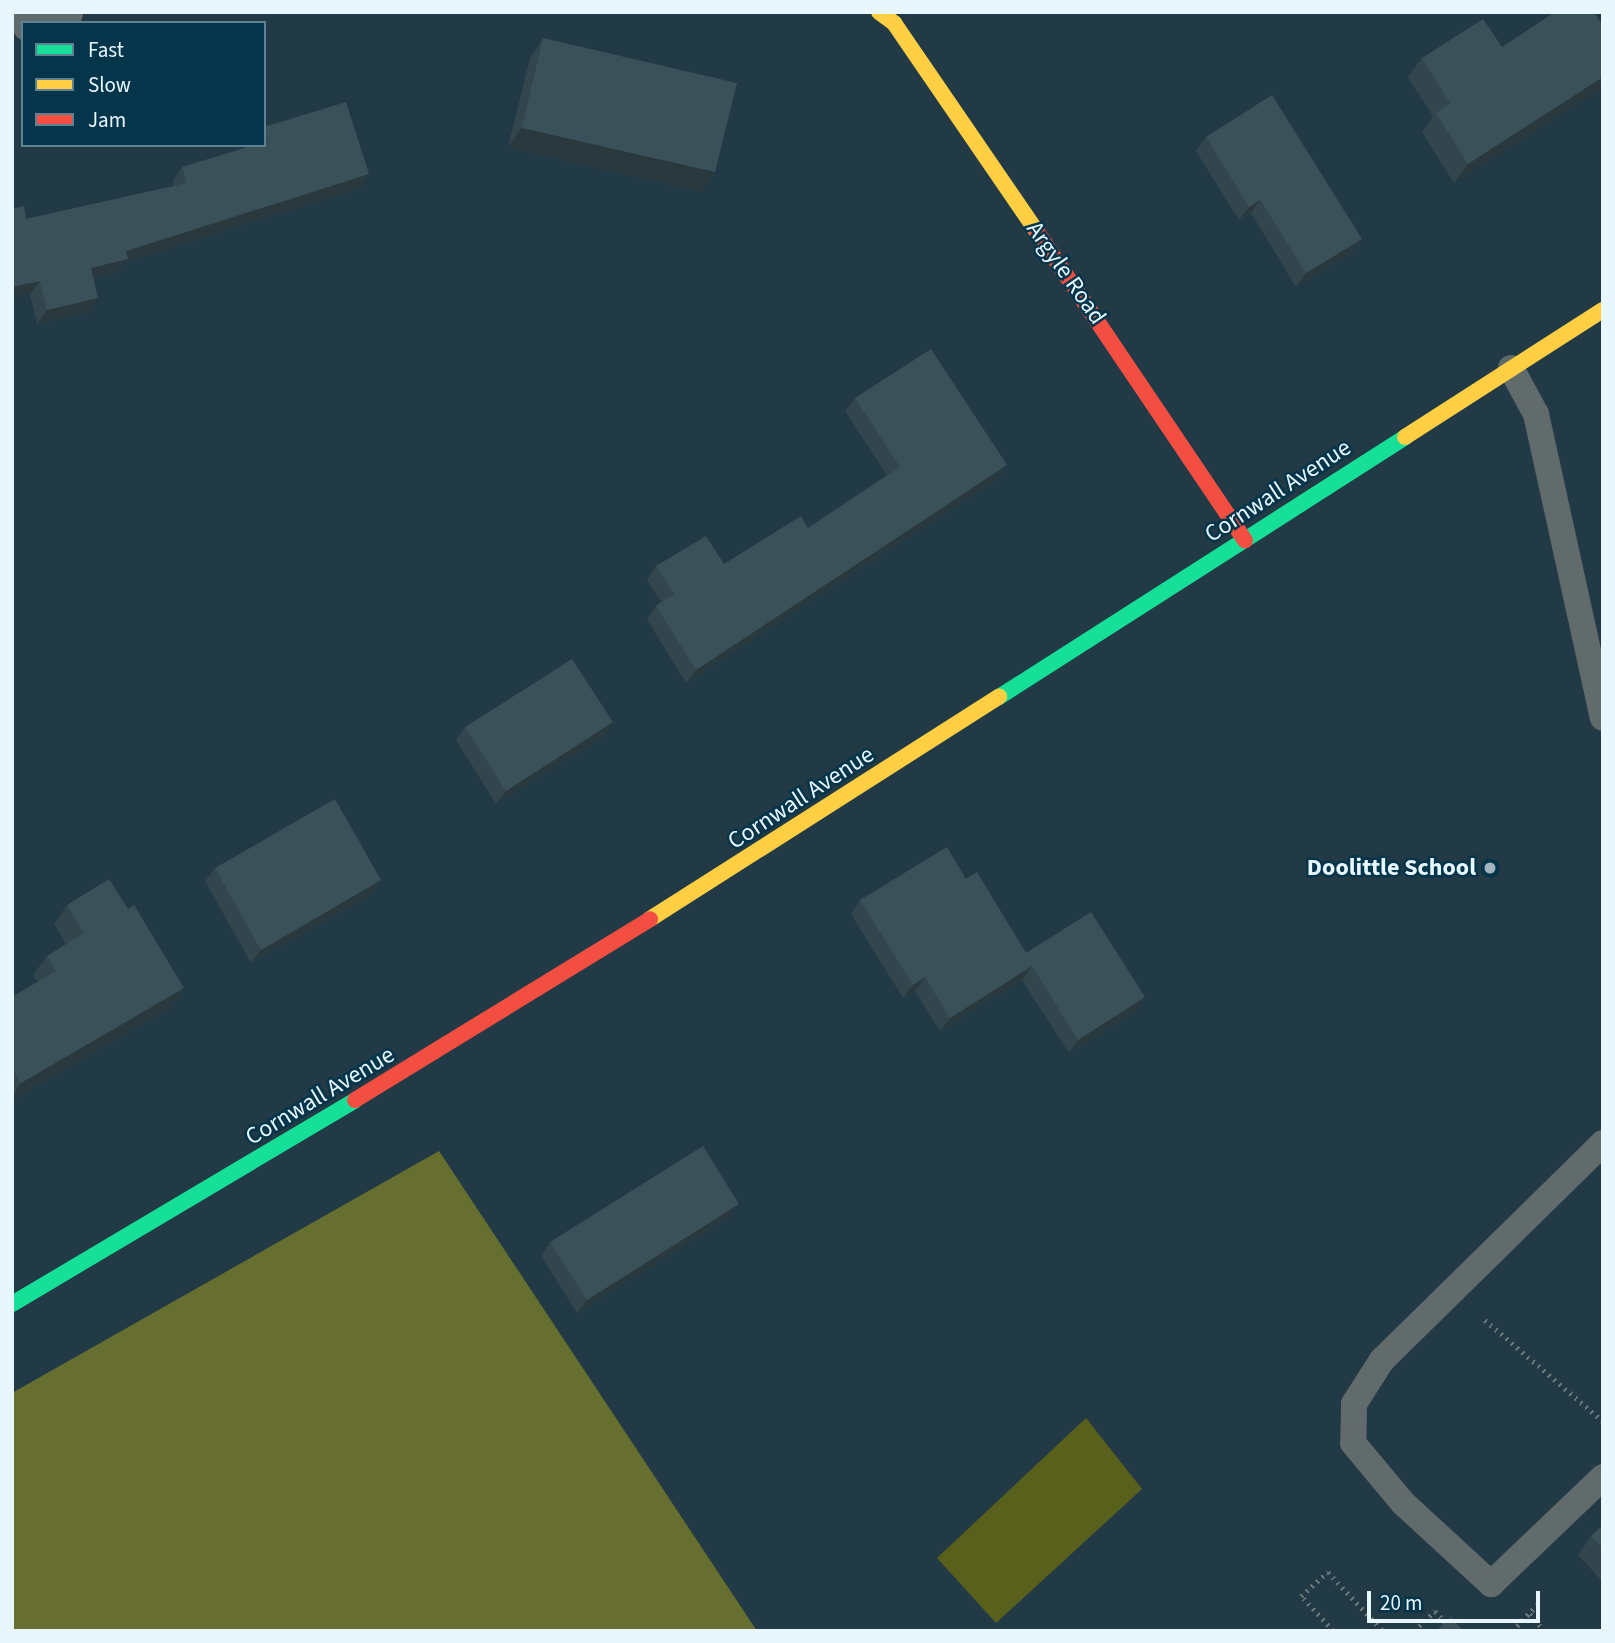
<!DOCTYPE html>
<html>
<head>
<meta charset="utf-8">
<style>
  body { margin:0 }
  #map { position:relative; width:1615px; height:1643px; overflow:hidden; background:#213a46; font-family:"Source Sans 3",sans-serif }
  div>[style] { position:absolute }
  .green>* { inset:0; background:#59601c }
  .forest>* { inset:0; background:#666e30 }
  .path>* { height:4.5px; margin-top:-2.25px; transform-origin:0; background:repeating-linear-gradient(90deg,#6a7677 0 2px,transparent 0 7px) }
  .lane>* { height:26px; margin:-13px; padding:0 13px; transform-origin:13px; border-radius:13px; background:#626b6b }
  .street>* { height:38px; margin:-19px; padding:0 19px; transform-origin:19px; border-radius:19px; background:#626b6b }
  .fast>* { height:16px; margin:-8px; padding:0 8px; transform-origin:8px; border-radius:8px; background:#16e098 }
  .slow>* { height:16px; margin:-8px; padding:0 8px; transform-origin:8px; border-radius:8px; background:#ffcf43 }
  .jam>* { height:16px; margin:-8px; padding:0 8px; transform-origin:8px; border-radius:8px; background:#f24e42 }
  .wall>* { inset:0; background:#33464d }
  .shaded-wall>* { inset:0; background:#29393e }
  .building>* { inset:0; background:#3b5159 }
  .dots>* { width:19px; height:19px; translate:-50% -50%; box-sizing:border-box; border:4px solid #04354a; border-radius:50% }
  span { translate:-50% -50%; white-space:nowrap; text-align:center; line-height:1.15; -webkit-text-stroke:5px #04354a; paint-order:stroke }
  .street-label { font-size:24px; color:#e8f6fe }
  .poi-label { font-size:24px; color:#e8f6fe; font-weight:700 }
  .right { translate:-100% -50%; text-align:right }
  .frame { position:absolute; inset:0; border:14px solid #e8f6fe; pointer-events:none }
  .legend { position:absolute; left:21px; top:21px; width:245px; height:126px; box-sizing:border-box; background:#04354a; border:2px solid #5f8292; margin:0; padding:9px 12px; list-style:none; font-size:21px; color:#e8f6fe }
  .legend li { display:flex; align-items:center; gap:14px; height:35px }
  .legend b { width:35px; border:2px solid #5f8292 }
  .scale { position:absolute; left:1367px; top:1591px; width:173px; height:32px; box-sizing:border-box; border:4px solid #e8f6fe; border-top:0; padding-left:9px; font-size:21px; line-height:24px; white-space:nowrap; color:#e8f6fe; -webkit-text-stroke:5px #04354a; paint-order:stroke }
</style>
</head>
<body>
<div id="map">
  <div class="green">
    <div style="clip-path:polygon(1086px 1418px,1142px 1489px,996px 1623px,937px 1558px)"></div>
  </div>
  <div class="forest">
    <div style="clip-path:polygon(439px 1151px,757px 1631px,12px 1631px,12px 1393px)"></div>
  </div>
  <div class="path">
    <div style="left:1485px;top:1320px;width:155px;rotate:40.6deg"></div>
    <div style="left:1530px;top:1614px;width:23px;rotate:49deg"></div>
    <div style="left:1333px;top:1631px;width:47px;rotate:-132.4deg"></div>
    <div style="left:1301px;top:1596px;width:36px;rotate:-42deg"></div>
    <div style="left:1328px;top:1572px;width:81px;rotate:47deg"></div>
    <div style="left:1414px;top:1631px;width:29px;rotate:-44deg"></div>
    <div style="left:1435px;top:1611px;width:28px;rotate:46deg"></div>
    <div style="left:1512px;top:1631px;width:36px;rotate:-46deg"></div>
  </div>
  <div class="lane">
    <div style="left:1511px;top:368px;width:52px;rotate:61.5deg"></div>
    <div style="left:1536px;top:414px;width:311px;rotate:77.6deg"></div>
    <div style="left:1603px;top:1143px;width:310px;rotate:135.5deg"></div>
    <div style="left:1382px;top:1360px;width:52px;rotate:122.5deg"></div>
    <div style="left:1354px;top:1404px;width:39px;rotate:91deg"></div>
    <div style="left:1353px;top:1443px;width:78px;rotate:50.2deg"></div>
    <div style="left:1403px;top:1503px;width:120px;rotate:42.6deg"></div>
    <div style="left:1491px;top:1584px;width:155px;rotate:-43.7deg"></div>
  </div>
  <div class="street">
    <div style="left:30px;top:23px;width:36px;rotate:-18deg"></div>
  </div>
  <div class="fast">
    <div style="left:999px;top:697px;width:482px;rotate:-32.6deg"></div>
    <div style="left:12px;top:1304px;width:399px;rotate:-30.7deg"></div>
  </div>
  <div class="slow">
    <div style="left:879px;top:12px;width:19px;rotate:36deg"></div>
    <div style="left:894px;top:23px;width:253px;rotate:55.6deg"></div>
    <div style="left:1405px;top:437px;width:235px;rotate:-32.7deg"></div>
    <div style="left:650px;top:919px;width:414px;rotate:-32.5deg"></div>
  </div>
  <div class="jam">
    <div style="left:1037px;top:232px;width:372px;rotate:56deg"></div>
    <div style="left:355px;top:1100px;width:346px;rotate:-31.5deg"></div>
  </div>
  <div class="wall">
    <div style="clip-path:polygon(1594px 12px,1454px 183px,1422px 132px,1433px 117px,1408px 77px,1422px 58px,1502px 47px)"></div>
    <div style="clip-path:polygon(543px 38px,702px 192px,508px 147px,530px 58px)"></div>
    <div style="clip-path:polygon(264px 127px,369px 174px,360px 188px,125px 262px,118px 272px,94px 278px,89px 312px,37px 324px,30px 294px,26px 219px,174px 186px,173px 181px,182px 167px,264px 145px)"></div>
    <div style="clip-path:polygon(1206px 137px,1353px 252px,1296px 287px,1251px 213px,1239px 220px,1196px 151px)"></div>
    <div style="clip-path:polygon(855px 398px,1007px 465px,997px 479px,686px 683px,647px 619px,656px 606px,661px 602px,647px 580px,656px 566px,724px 564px,808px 528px,887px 475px,845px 411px)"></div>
    <div style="clip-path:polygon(465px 727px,604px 736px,496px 804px,456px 740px)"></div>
    <div style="clip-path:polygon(215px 868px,381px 880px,372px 894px,251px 963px,205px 881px)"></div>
    <div style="clip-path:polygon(966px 879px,1026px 953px,1136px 1011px,1069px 1053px,1022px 980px,940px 1031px,915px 991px,903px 998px,851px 914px,860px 900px)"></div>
    <div style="clip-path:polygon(67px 905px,128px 909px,184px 988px,170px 1008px,12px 1100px,12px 997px,38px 982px,33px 975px,47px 956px,66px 944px,54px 924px)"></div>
    <div style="clip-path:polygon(729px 1217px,577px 1313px,541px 1256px,550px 1242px)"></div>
    <div style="clip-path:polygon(1603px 1525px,1603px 1582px,1578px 1555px,1591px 1536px)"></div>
  </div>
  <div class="shaded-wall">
    <div style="clip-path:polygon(1603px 77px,1603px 88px,1454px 183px,1468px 164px)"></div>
    <div style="clip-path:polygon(522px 128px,715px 172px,702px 192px,508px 147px)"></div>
    <div style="clip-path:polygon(369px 174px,360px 188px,125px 262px,118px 272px,82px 281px,91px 268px,126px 251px)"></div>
    <div style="clip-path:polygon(1260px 200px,1251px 213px,1239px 220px,1249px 207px)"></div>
    <div style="clip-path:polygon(1362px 239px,1353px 252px,1296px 287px,1306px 273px)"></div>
    <div style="clip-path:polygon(40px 281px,30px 294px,12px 298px,12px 287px)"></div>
    <div style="clip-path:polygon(98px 298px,89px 312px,37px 324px,47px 310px)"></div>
    <div style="clip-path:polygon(1007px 465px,997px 479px,686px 683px,696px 670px)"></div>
    <div style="clip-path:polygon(613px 722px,604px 736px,496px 804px,506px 791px)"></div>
    <div style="clip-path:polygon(381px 880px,372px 894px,251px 963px,261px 950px)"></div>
    <div style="clip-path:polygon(1032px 966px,1022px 980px,940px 1031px,950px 1018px)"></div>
    <div style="clip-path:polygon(925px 977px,915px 991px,903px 998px,913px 985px)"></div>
    <div style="clip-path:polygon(184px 988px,170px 1008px,12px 1100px,12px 1096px,21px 1083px)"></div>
    <div style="clip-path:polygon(1145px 997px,1136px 1011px,1069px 1053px,1078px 1040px)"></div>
    <div style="clip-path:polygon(739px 1204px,729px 1217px,577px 1313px,587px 1300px)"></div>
  </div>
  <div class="building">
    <div style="clip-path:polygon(1555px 12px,1594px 12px,1603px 26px,1603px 77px,1468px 164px,1436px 113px,1450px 103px,1422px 58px,1483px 19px,1502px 47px)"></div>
    <div style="clip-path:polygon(543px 38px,737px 83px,715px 172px,522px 128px)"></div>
    <div style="clip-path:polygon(1272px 95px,1362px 239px,1306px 273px,1260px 200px,1249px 207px,1206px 137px)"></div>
    <div style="clip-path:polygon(346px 102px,369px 174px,126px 251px,128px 259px,91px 268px,98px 298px,47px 310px,40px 281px,12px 287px,12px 209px,24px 206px,26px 219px,187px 183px,182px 167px,254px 145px,264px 145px,264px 142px,268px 141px,264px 127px)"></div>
    <div style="clip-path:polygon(931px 349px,1007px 465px,696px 670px,656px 606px,674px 594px,656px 566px,706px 536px,724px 564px,801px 516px,808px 528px,900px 467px,855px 398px)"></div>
    <div style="clip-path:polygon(572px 659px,613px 722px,506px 791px,465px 727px)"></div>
    <div style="clip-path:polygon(335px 799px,381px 880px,261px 950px,215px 868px)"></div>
    <div style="clip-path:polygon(947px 847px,966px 879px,977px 872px,1026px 953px,1091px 912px,1145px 997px,1078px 1040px,1032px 966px,950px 1018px,925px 977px,913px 985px,860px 900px)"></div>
    <div style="clip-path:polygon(109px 879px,128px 909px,134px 905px,184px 988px,21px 1083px,12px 1068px,12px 997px,56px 971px,47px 956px,84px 933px,67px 905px)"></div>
    <div style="clip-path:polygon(703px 1146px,739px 1204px,587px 1300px,550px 1242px)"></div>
    <div style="clip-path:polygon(1603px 1525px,1603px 1548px,1591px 1536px)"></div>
    <div style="clip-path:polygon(1451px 1617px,1463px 1631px,1436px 1631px)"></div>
  </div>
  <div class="dots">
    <div style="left:1490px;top:868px;background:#a2b4be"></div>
  </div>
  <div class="street-label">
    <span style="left:1066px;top:273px;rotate:55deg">Argyle Road</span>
    <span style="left:1278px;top:491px;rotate:-33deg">Cornwall Avenue</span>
    <span style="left:801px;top:798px;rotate:-33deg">Cornwall Avenue</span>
    <span style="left:320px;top:1096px;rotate:-31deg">Cornwall Avenue</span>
  </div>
  <div class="poi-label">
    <span class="right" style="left:1476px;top:868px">Doolittle School</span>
  </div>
  <div class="frame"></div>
  <ul class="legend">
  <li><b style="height:9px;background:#16e098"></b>Fast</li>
  <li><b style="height:9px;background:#ffcf43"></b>Slow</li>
  <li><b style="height:9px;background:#f24e42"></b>Jam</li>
  </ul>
  <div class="scale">20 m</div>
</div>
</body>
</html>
